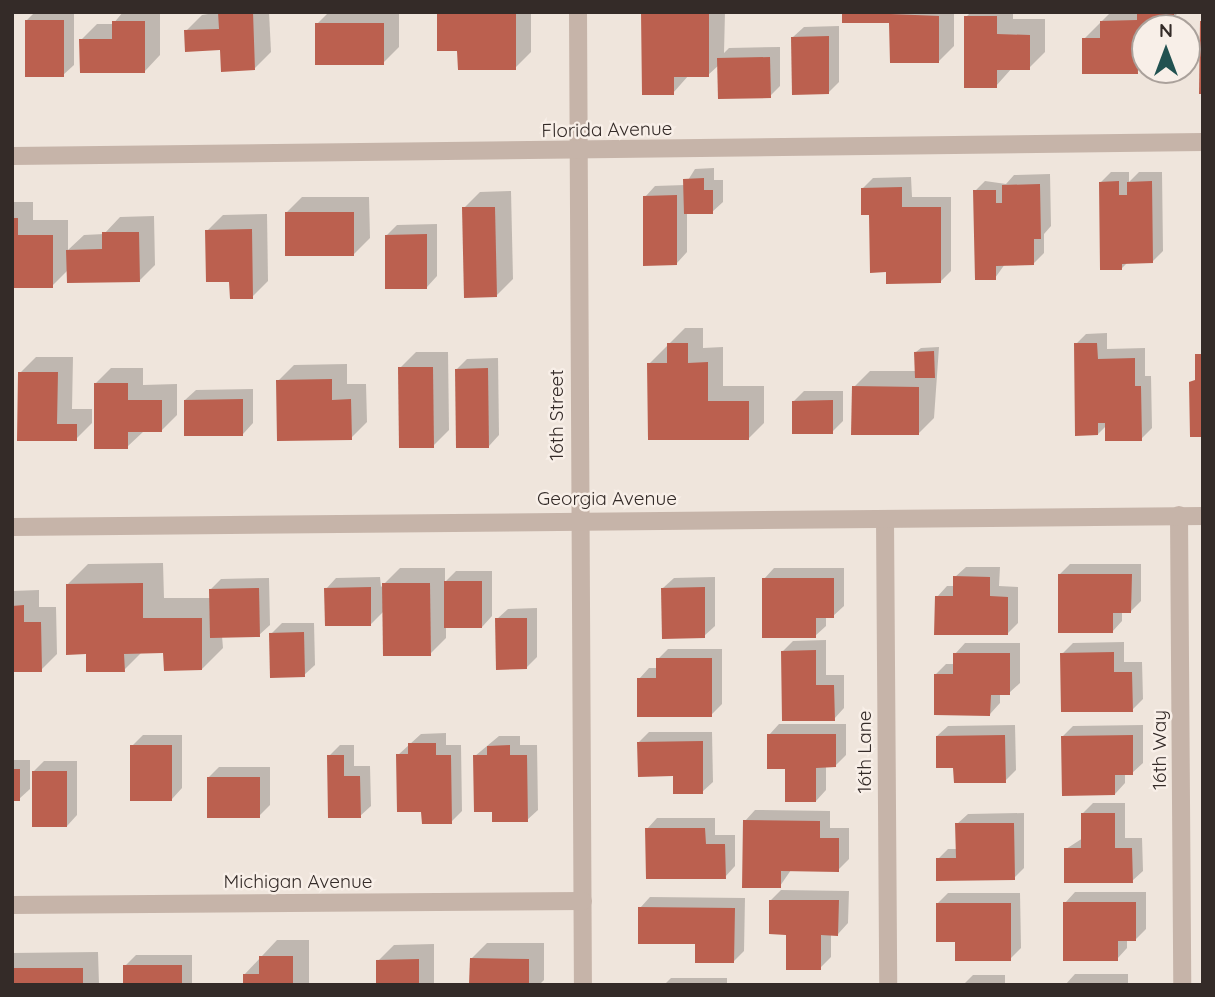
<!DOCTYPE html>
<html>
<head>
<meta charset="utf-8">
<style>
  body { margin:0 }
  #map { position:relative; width:1215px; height:997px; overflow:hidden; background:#efe5dc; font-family:Quicksand,sans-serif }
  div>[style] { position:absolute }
  .shadow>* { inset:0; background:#0003 }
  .building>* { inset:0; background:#bb604f }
  .minor>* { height:18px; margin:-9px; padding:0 9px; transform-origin:9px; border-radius:9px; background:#c6b4a9 }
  span { translate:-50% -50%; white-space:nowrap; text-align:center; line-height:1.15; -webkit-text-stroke:5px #f8efe8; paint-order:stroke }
  .street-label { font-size:19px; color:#342b28 }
  .frame { position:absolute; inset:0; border:14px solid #342b28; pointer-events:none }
  .north { position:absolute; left:1131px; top:14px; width:70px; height:70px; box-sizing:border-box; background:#f8efe8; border:2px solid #aaa19b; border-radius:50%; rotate:0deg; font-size:19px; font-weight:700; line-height:28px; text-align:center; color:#342b28 }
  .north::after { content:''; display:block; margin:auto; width:24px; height:32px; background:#225251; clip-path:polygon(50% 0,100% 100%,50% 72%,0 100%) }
</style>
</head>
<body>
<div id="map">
  <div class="shadow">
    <div style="clip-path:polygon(35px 12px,74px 12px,74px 65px,63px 75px,26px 21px)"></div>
    <div style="clip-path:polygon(123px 12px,160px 12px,160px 55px,145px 71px,81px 40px,97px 24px,113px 24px)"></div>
    <div style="clip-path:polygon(220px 12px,269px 12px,271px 52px,255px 68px,186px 31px,202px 15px)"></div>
    <div style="clip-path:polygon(329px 12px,399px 12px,399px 47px,383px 63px,317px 24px)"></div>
    <div style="clip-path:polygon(531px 12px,531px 52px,515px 68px,439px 13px)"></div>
    <div style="clip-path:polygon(643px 12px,725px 12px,724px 53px,729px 48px,780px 47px,780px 86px,770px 96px,719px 65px,708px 75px,689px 75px,673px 93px)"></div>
    <div style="clip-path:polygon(843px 12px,954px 12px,954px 46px,938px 62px,891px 21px)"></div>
    <div style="clip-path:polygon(971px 12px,1013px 12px,1013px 19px,1045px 19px,1045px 52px,1029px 68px,1012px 68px,996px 86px,966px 17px)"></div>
    <div style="clip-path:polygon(1111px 12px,1179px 12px,1163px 28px,1145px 28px,1145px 64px,1137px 72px,1084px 39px)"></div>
    <div style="clip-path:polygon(839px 26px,839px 82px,828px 93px,793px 37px,804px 27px)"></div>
    <div style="clip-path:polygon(714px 168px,714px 180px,723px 180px,723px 202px,712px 212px,687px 213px,687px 252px,677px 263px,645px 197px,655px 186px,685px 185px,695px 169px)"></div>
    <div style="clip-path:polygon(1111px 172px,1129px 172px,1129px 182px,1139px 172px,1162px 172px,1163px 251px,1152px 262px,1128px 262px,1121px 269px,1100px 183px)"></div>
    <div style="clip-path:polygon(1050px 174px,1051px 226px,1044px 234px,1044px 253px,1034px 263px,1005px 264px,995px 278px,975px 191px,985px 181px,1006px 184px,1014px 175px)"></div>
    <div style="clip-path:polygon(911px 177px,912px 197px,951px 197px,951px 271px,941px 281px,888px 270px,863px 188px,873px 178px)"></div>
    <div style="clip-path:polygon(511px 191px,513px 279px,497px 295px,464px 208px,480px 192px)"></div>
    <div style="clip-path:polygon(302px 197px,369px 197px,370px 238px,354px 254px,286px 213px)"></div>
    <div style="clip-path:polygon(12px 202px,33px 202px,33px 220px,68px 220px,68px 250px,84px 235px,104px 234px,120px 217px,154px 216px,155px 265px,139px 281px,68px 270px,52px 286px,12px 286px)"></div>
    <div style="clip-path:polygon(267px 214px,268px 281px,252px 297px,231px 280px,207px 231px,223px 215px)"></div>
    <div style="clip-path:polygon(437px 224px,437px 276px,427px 287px,387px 235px,397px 225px)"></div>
    <div style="clip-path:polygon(685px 328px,703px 328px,703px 348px,723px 347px,723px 386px,764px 386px,764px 423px,748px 439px,649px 364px)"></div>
    <div style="clip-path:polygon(1107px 333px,1107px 349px,1145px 348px,1145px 376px,1151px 376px,1152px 428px,1141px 439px,1107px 425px,1098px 434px,1076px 344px,1086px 334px)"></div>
    <div style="clip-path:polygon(939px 347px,934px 418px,918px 434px,854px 387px,870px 371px,916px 371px,916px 352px,921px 348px)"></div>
    <div style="clip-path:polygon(416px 352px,448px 352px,449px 430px,433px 446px,400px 368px)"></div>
    <div style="clip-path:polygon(36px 357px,73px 357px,72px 409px,92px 409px,92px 423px,76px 439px,19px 439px,20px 373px)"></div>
    <div style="clip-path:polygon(498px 358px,499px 435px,489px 446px,457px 369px,467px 359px)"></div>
    <div style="clip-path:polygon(347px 364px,347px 384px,366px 384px,367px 422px,351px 438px,278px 381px,294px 365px)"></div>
    <div style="clip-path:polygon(111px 368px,143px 368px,143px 385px,177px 384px,177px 415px,161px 431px,144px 431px,127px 447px,95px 384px)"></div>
    <div style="clip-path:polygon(253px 389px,253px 423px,243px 434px,185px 400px,196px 390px)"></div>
    <div style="clip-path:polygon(804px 391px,843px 391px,843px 421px,832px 432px,794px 401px)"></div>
    <div style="clip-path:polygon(163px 563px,164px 598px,211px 598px,211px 589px,221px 579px,269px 578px,270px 625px,259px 635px,222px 636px,223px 648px,202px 669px,165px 652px,142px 652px,124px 670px,87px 653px,67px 585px,88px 564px)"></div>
    <div style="clip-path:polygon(1070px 564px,1141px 564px,1141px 601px,1130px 612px,1122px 612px,1122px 621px,1112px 632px,1060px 574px)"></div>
    <div style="clip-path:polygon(966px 567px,1000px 567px,999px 586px,1018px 587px,1018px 623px,1007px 634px,937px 597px,947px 586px,955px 586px,955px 577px)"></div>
    <div style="clip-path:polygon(400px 568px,445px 568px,445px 582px,456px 571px,492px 571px,492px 616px,482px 627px,446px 627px,446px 638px,430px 654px,384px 611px,371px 624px,326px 589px,336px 578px,380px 577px,381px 587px)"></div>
    <div style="clip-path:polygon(774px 568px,844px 568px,844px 606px,833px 616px,826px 616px,826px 626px,815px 636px,764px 579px)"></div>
    <div style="clip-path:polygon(715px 577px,715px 626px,704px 636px,663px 588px,674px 578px)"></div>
    <div style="clip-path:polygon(39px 590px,39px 607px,56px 607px,57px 654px,41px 670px,12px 670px,12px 591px)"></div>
    <div style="clip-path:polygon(537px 608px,537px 657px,527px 667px,497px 619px,508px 609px)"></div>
    <div style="clip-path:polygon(282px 623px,314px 623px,315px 665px,304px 675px,271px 634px)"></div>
    <div style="clip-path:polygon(826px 640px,826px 675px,844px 675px,844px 708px,834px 719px,783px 651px,793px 641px)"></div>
    <div style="clip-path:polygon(1124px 642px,1124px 662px,1142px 662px,1143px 699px,1132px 710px,1062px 654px,1073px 643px)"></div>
    <div style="clip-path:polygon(965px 643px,1020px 643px,1020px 683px,1009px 693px,1000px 693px,1000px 703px,990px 714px,936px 674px,946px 664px,955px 664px,955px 654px)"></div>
    <div style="clip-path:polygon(668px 649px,722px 649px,722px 704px,711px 715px,639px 679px,649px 668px,658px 668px,658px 659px)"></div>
    <div style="clip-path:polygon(779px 724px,846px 724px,846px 755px,835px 766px,826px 766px,826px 790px,816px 801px,787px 767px,769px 735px)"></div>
    <div style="clip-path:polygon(1015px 725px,1016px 770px,1005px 781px,955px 766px,937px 736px,948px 726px)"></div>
    <div style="clip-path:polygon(1143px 725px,1143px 763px,1132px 773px,1125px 773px,1125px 783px,1115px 794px,1063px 736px,1073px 726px)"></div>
    <div style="clip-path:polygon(649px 732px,712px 732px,713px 782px,702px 792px,675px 775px,639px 742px)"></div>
    <div style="clip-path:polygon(446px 733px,446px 745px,461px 745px,462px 811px,451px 822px,423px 810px,398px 755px,421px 734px)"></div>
    <div style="clip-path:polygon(143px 735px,182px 735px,182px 788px,172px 799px,132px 746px)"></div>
    <div style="clip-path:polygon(499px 736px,520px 736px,520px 745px,537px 745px,538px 810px,527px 820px,475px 756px)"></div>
    <div style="clip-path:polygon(340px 745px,354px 745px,354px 766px,370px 766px,371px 806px,360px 816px,329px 756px)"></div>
    <div style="clip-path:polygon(12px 760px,30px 760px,30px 789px,19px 799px,12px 799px)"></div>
    <div style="clip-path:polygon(44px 761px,77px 761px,77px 815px,67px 826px,33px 772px)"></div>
    <div style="clip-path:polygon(219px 767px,270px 767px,270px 805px,259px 816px,208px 778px)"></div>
    <div style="clip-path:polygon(1093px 803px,1125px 803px,1125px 838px,1142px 838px,1143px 871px,1132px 881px,1066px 849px,1083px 838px,1083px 813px)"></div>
    <div style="clip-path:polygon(755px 810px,830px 811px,830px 828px,849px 828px,849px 859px,838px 870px,791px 870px,780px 886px,745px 821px)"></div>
    <div style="clip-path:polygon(1024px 813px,1024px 868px,1014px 878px,938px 859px,948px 849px,957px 849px,957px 824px,968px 814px)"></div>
    <div style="clip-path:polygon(657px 818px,715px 818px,715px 835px,735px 835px,735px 866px,725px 877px,647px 829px)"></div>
    <div style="clip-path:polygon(781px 890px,849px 891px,848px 923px,838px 934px,831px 934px,831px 957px,820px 968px,788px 933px,771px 900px)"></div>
    <div style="clip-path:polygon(1075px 892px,1146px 892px,1146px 929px,1135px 940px,1127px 940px,1127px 948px,1117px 959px,1065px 903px)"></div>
    <div style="clip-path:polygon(948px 893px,1020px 893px,1021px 948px,1010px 959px,957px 940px,937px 904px)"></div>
    <div style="clip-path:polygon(650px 897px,745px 898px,744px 951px,734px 961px,697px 942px,640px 908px)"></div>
    <div style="clip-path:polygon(277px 940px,309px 940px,309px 985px,244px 985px,244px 975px)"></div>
    <div style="clip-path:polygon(487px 943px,544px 943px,544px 980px,539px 985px,471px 985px,471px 959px)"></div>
    <div style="clip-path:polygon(434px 944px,434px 985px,378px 985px,378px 961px,394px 945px)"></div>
    <div style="clip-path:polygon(98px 952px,99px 985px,12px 985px,12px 953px)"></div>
    <div style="clip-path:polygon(136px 955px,192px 955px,192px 985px,125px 985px,125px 966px)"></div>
    <div style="clip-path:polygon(1075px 974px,1128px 974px,1128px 985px,1065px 985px)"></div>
    <div style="clip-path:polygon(973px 975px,1005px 975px,1005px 985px,963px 985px)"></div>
    <div style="clip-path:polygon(671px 978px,727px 978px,727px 985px,664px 985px)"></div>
    <div style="clip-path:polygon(780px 983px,829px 983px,829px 985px,779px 985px)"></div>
  </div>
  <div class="building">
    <div style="clip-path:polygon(218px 12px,253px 12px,255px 70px,221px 72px,220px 50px,185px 52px,184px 30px,219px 29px)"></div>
    <div style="clip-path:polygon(457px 12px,516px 12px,516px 70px,458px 70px,457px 51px,437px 51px,437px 13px)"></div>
    <div style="clip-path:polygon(641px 12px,709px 12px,709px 77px,674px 77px,674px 95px,642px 95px)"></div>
    <div style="clip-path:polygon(842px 12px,939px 16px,939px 63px,890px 63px,889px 23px,842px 23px)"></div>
    <div style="clip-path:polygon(1137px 12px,1174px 12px,1174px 20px,1156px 20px,1156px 28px,1145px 28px,1145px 38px,1137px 38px,1138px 74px,1082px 74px,1082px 38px,1100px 38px,1100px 21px,1137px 20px)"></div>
    <div style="clip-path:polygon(964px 16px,997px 16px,997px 34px,1030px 35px,1030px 70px,997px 70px,997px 88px,964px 88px)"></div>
    <div style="clip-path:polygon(25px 20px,64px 20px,64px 77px,25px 77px)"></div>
    <div style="clip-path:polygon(112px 21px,145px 21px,145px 73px,80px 73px,79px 39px,112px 39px)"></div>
    <div style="clip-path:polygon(1200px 21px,1203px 21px,1203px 94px,1199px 94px)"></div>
    <div style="clip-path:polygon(315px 23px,384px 23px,384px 65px,315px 65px)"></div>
    <div style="clip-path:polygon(829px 36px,829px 94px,792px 95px,791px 37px)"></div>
    <div style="clip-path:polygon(770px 57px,771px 98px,718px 99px,717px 58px)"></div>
    <div style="clip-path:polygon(704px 178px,704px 190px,713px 190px,713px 214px,684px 214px,683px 179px)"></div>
    <div style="clip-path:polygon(1119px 181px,1119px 195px,1127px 195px,1127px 182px,1152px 181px,1153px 263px,1122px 264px,1122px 270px,1100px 270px,1099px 182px)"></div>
    <div style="clip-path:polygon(1040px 184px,1041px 239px,1034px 239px,1034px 265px,996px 266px,996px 280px,975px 280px,973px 190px,996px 190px,996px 203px,1002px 203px,1002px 185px)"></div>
    <div style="clip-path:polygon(902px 187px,902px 207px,941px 207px,941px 283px,886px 284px,886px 272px,870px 273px,869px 215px,861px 215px,861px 188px)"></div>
    <div style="clip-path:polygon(677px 195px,677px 265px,643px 266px,643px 196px)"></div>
    <div style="clip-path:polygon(462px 207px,495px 207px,497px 297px,464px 298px)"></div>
    <div style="clip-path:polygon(285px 212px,354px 212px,354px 256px,285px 256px)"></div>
    <div style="clip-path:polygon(12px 218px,18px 218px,18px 235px,53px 235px,53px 288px,12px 288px)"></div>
    <div style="clip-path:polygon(252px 229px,253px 299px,230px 299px,229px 282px,206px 282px,205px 230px)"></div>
    <div style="clip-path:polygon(102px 232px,139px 232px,140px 282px,67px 283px,66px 250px,102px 249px)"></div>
    <div style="clip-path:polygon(427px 234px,427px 289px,385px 289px,385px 235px)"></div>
    <div style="clip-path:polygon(667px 343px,688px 343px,688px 363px,708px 362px,708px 401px,749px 401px,749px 440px,648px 440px,647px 363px,667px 363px)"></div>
    <div style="clip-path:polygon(1074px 343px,1097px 343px,1098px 359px,1135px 358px,1135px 386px,1141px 386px,1142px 441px,1105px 441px,1105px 423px,1098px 423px,1098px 435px,1075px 436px)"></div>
    <div style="clip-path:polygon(934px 351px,935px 378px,915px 378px,914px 352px)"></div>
    <div style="clip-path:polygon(1195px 354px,1203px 354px,1203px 437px,1190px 437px,1189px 382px,1195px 380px)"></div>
    <div style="clip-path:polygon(398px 367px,433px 367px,434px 448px,399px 448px)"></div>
    <div style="clip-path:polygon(488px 368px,489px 448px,456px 448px,455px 369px)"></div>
    <div style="clip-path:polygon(18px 372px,58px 372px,57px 424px,77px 424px,77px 441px,17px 441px)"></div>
    <div style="clip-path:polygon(332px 379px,332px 400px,351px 399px,352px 440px,277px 441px,276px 380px)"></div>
    <div style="clip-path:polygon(94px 383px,128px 383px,128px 400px,162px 400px,162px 432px,128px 432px,128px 449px,94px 449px)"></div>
    <div style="clip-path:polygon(852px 386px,919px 387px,919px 435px,851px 435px)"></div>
    <div style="clip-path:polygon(243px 399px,243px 436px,184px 436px,184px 400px)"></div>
    <div style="clip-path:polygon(833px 400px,833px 434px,792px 434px,792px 401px)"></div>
    <div style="clip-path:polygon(1058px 574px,1132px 574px,1131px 613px,1113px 613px,1113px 633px,1058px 633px)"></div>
    <div style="clip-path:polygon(953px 576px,990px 577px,990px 596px,1008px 597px,1008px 635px,934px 635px,935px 596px,953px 596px)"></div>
    <div style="clip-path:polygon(762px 578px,834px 578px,834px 618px,816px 618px,816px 638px,762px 638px)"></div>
    <div style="clip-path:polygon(444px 581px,482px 581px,482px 628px,444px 628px)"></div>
    <div style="clip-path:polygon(143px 583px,143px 618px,202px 618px,202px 670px,164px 671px,163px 653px,124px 654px,125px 672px,86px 672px,86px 654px,66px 655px,66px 584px)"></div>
    <div style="clip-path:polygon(382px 583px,430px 583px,431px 656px,383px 656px)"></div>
    <div style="clip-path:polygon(371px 587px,371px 626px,325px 626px,324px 588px)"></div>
    <div style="clip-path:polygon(705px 587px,705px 638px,662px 639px,661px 588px)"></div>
    <div style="clip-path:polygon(259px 588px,260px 637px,210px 638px,209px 589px)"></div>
    <div style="clip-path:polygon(24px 605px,24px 622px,41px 622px,42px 672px,12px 672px,12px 606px)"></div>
    <div style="clip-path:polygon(495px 618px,527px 618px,527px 669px,496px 670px)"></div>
    <div style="clip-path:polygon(304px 632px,305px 677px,270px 678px,269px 633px)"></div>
    <div style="clip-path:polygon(816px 650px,816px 685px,834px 685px,835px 721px,782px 721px,781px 651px)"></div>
    <div style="clip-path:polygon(1114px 652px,1114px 672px,1132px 672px,1133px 712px,1061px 712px,1060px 653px)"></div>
    <div style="clip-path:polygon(953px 653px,1010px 653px,1010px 695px,991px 695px,990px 716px,934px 715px,934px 674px,953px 674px)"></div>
    <div style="clip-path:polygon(656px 658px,712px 658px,712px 717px,637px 717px,637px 678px,656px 678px)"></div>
    <div style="clip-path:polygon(767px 734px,836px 734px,836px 767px,816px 768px,816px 802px,785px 802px,785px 769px,767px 769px)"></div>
    <div style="clip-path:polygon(1005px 735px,1006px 783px,954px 783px,953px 768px,936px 768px,936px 736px)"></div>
    <div style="clip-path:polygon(1133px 735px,1133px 775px,1115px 775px,1115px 795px,1062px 796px,1061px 736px)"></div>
    <div style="clip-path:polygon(703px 741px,703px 794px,673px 794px,673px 776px,638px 777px,637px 742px)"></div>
    <div style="clip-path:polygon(408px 743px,436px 743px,436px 755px,451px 755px,452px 824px,422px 824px,421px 812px,397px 812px,396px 754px,408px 754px)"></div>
    <div style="clip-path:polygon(130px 745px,172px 745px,172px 801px,130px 801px)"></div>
    <div style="clip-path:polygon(510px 745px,510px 755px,527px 755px,528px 822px,492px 822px,492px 812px,474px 812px,473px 755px,487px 755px,487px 746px)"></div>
    <div style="clip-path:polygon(327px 755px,344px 755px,344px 776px,360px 776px,361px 818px,328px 818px)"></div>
    <div style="clip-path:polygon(12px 769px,20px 769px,20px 801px,12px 801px)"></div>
    <div style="clip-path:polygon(32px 771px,67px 771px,67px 827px,32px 827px)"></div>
    <div style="clip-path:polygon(207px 777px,260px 777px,260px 818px,207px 818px)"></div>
    <div style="clip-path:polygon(1081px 813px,1115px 813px,1115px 848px,1132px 848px,1133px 883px,1064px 883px,1064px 848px,1081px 848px)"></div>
    <div style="clip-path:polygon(743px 820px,820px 821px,820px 838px,839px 838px,839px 872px,781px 871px,781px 888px,742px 888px)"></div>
    <div style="clip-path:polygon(955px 823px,1014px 823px,1015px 880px,936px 881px,936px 858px,956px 858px)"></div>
    <div style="clip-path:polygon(645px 828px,705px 828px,706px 844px,725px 844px,726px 879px,646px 879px)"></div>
    <div style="clip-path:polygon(769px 900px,839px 900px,838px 936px,821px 935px,821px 970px,786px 970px,786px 935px,769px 934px)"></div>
    <div style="clip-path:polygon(1063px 902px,1136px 902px,1136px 941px,1118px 941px,1118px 961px,1063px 961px)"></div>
    <div style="clip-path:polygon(936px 903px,1011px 903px,1011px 961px,955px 961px,955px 942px,936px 942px)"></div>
    <div style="clip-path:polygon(638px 907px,735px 908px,734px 963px,695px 963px,695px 944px,638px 944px)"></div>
    <div style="clip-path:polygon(259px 956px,293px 956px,293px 985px,243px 985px,243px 974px,259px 974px)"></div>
    <div style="clip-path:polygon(470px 958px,529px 959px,529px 985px,469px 985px)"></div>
    <div style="clip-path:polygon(419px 959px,419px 985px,376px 985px,376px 960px)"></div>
    <div style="clip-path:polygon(123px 965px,182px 965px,182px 985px,123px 985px)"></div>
    <div style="clip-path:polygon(12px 968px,83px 968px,83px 985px,12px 985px)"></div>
  </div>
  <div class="minor">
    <div style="left:578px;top:12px;width:973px;rotate:89.71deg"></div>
    <div style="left:12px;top:156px;width:1191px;rotate:-0.67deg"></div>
    <div style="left:1179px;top:515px;width:470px;rotate:89.6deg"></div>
    <div style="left:885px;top:520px;width:465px;rotate:89.6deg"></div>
    <div style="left:12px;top:527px;width:1191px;rotate:-0.53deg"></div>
    <div style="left:12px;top:905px;width:571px;rotate:-0.4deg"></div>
  </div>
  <div class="street-label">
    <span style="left:607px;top:130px;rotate:-1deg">Florida Avenue</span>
    <span style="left:557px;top:415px;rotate:-90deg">16th Street</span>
    <span style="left:607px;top:499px">Georgia Avenue</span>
    <span style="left:1160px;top:750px;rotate:-90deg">16th Way</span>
    <span style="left:865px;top:752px;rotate:-90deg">16th Lane</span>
    <span style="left:298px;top:882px">Michigan Avenue</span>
  </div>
  <div class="frame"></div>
  <div class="north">N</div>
</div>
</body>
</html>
